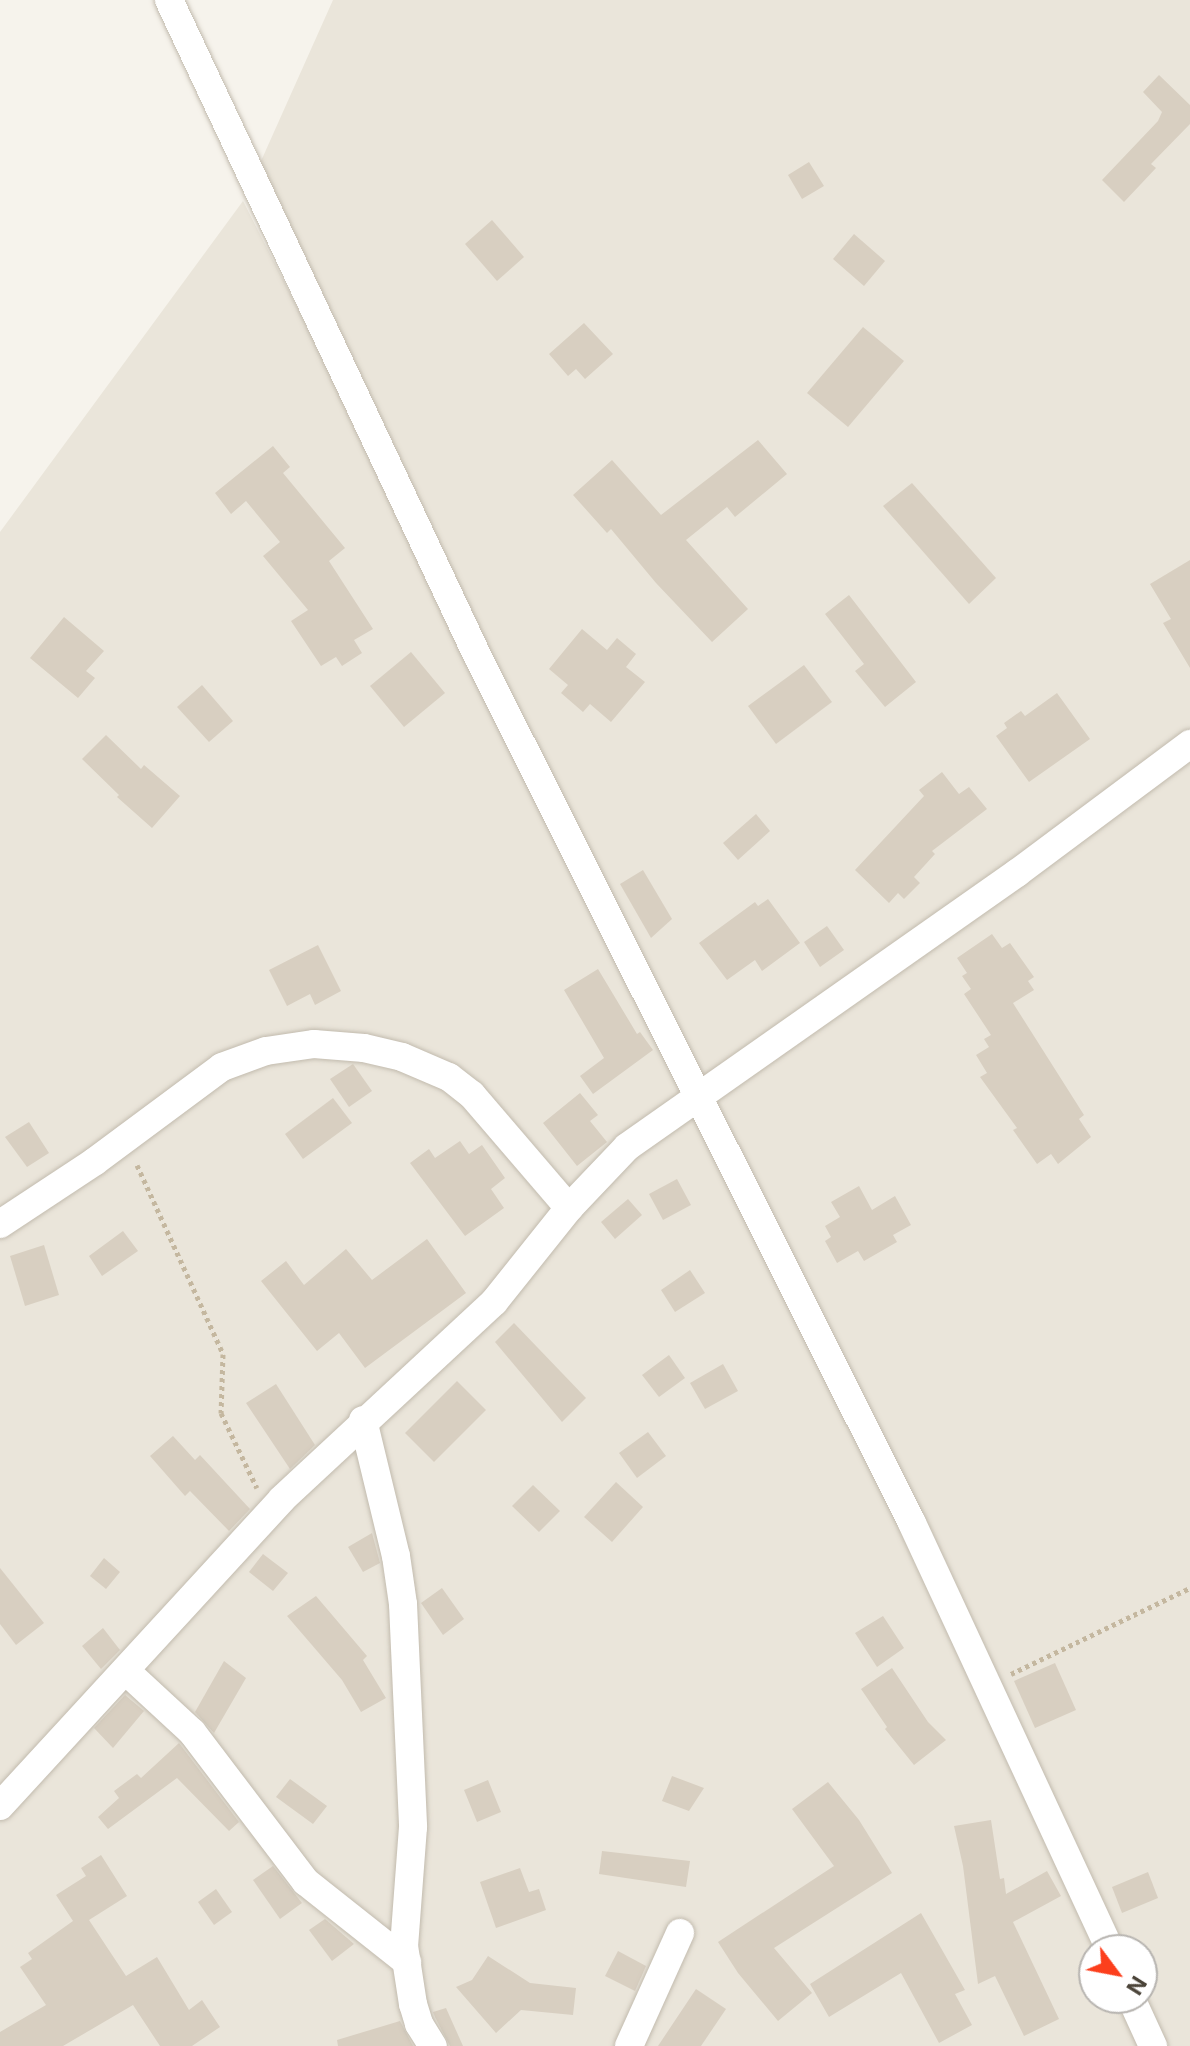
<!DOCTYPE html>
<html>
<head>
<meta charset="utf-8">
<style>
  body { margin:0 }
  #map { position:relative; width:1190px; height:2046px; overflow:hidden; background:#f6f3ec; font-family:Inter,sans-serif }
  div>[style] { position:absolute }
  .residential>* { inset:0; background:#eae5da }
  .building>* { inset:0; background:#d8cfc1 }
  .path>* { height:5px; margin-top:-2.5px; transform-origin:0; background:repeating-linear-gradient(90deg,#c4b79f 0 4px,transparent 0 8px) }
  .roads { filter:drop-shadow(0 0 2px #c2bbae) drop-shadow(0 0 2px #c2bbae) }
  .minor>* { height:28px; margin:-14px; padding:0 14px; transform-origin:14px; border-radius:14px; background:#fff }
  span { translate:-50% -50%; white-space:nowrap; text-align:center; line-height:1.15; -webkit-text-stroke:7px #fff; paint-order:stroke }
  .north { position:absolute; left:1078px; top:1934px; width:80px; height:80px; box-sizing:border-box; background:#fff; border:2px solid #b7b4b0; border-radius:50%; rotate:122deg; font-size:22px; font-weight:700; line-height:32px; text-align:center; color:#4b4439 }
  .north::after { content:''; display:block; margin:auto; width:28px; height:36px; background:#fc3f1d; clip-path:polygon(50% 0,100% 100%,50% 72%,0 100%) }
</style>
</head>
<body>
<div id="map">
  <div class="residential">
    <div style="clip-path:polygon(evenodd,333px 0,1190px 0,1190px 2046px,0 2046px,0 532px,243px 201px,570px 842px,257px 170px,333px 0,1094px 1950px,1142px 1950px,1142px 1998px,1094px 1998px,1094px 1950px)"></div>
  </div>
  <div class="building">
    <div style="clip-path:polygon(1159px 75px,1190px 105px,1190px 124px,1151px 164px,1156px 168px,1124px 202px,1102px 180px,1158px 121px,1162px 112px,1143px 92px)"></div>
    <div style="clip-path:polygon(809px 162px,824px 186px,802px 199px,788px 175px)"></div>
    <div style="clip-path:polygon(492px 220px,524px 257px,497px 281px,465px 244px)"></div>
    <div style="clip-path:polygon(854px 234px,885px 261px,864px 286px,833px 259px)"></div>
    <div style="clip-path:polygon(584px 323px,613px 354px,585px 379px,576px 369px,568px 376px,549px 354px)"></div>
    <div style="clip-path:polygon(863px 327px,904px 361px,848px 427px,807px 393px)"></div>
    <div style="clip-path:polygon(758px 440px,787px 474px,735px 517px,727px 507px,686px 540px,748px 609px,712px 642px,656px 583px,611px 529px,607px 533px,573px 495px,612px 460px,661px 515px)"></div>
    <div style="clip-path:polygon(273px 446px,290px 467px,283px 473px,345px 548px,329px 561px,373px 629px,354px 640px,362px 653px,342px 666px,336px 657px,321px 666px,291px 621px,308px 610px,263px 556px,280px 542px,246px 501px,231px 514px,215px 493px)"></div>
    <div style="clip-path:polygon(912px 483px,996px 578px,969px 604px,883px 506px)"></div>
    <div style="clip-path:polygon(1190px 560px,1190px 668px,1163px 623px,1171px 619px,1150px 584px)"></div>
    <div style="clip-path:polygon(849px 595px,916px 682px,885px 707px,855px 671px,864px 664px,825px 614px)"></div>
    <div style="clip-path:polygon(64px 617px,104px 651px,86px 671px,95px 678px,78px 698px,30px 658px)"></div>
    <div style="clip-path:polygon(582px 629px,607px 650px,617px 638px,636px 654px,626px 667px,645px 682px,611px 722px,590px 704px,583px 712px,561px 693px,568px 685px,549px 669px)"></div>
    <div style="clip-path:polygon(411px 652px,445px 693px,404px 727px,370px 686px)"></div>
    <div style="clip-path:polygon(804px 665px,832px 702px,776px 744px,748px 706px)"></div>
    <div style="clip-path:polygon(202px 685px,233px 721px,209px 742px,177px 707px)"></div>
    <div style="clip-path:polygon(1057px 693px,1090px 739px,1029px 782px,996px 736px,1007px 728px,1004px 723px,1021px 711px,1025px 716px)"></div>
    <div style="clip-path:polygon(106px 735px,141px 769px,144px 765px,180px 796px,152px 828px,117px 797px,119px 795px,82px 759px)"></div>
    <div style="clip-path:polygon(942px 772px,959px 794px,969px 787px,987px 809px,932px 851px,935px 854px,914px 877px,920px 883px,904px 899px,898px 893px,889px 903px,855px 870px,924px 796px,919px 790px)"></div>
    <div style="clip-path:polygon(756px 814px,770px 831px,738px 860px,723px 843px)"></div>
    <div style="clip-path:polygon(643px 870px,672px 919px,651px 938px,620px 884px)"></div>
    <div style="clip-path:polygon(768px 899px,800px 943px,762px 971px,755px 960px,727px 980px,699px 943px,755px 902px,758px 906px)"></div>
    <div style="clip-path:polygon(827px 926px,844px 950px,820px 967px,804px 942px)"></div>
    <div style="clip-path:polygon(992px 934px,1002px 948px,1010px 943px,1034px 977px,1028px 981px,1034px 990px,1013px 1003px,1084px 1115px,1079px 1119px,1091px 1137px,1058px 1164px,1051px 1154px,1037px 1164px,1013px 1130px,1017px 1128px,980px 1077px,987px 1073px,976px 1055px,989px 1047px,984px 1039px,991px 1035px,964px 994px,971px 989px,962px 976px,967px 973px,957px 958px)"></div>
    <div style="clip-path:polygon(318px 945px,341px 991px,315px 1005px,310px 994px,287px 1006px,269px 970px)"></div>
    <div style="clip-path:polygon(598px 969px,637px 1034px,640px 1032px,653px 1050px,593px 1094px,580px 1076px,604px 1058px,564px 990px)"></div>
    <div style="clip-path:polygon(353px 1064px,372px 1091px,349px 1107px,330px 1079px)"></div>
    <div style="clip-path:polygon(580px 1093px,598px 1115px,590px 1121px,607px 1142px,577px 1166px,543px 1123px)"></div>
    <div style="clip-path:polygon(333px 1098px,352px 1123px,303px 1159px,285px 1134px)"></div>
    <div style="clip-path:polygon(29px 1122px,49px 1153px,27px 1167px,5px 1137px)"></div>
    <div style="clip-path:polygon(460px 1141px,469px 1154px,482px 1145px,505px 1178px,491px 1189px,504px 1208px,465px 1236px,410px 1163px,429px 1149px,435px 1158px)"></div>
    <div style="clip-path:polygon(677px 1179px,691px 1205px,663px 1220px,649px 1194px)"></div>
    <div style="clip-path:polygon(859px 1186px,872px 1210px,895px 1196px,911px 1225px,893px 1235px,897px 1242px,864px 1261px,858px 1251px,837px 1263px,825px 1241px,831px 1237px,825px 1226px,840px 1217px,831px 1202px)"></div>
    <div style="clip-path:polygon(628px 1199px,642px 1215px,615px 1239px,601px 1222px)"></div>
    <div style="clip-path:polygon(123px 1231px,138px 1251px,102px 1276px,89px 1256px)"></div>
    <div style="clip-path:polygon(427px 1239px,466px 1293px,365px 1368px,339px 1333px,317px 1351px,261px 1281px,286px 1261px,304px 1285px,346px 1249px,372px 1280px)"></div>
    <div style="clip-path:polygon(44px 1245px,59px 1295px,25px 1306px,10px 1256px)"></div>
    <div style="clip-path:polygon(690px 1270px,705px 1293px,675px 1312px,661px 1290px)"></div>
    <div style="clip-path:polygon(514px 1323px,586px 1398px,562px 1422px,495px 1342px)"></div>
    <div style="clip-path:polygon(669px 1355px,685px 1378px,659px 1397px,642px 1375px)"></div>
    <div style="clip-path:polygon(723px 1364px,738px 1391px,705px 1409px,690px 1383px)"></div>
    <div style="clip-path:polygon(457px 1381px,486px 1410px,434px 1462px,405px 1433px)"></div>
    <div style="clip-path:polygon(276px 1384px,315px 1445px,290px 1469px,246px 1403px)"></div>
    <div style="clip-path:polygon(648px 1432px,666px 1456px,637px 1478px,619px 1453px)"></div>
    <div style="clip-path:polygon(173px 1436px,195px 1460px,200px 1455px,250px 1509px,229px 1531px,190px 1491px,185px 1496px,150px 1456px)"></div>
    <div style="clip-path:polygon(616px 1482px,643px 1507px,612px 1542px,584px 1517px)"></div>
    <div style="clip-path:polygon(533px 1485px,560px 1511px,539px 1532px,512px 1506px)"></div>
    <div style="clip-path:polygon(372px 1533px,380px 1563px,363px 1572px,348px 1547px)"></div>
    <div style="clip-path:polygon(263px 1554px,288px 1573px,273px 1591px,249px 1572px)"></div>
    <div style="clip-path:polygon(104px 1558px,120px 1572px,106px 1589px,90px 1576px)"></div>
    <div style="clip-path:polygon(0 1568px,44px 1623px,16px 1645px,0 1624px)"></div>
    <div style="clip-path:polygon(442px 1588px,464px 1619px,443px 1635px,421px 1603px)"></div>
    <div style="clip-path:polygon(316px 1596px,367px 1656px,363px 1660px,386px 1698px,361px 1712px,342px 1680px,287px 1616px)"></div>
    <div style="clip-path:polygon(883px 1616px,904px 1648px,877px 1667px,855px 1633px)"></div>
    <div style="clip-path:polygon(103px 1628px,120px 1650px,101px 1669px,82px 1646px)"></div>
    <div style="clip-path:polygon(224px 1661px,246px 1678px,214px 1733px,195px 1712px)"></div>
    <div style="clip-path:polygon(1055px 1663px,1076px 1710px,1035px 1728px,1014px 1681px)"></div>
    <div style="clip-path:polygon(892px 1668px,928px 1722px,946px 1740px,914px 1765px,885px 1729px,887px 1727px,861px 1689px)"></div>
    <div style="clip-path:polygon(125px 1695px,144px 1711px,113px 1748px,94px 1728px)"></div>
    <div style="clip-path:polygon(179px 1743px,239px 1822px,229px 1831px,177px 1778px,108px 1829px,98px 1817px,119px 1798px,114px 1791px,137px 1774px,141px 1778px)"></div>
    <div style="clip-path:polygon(672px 1776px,704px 1788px,689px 1811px,662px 1801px)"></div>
    <div style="clip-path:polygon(290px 1779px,327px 1806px,313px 1824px,276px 1797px)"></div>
    <div style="clip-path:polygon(488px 1780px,501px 1812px,477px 1822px,464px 1790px)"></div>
    <div style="clip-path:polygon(828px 1782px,859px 1820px,892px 1873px,774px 1948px,812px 1993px,778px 2021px,738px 1973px,718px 1942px,834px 1866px,792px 1809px)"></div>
    <div style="clip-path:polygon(991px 1820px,1000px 1879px,1004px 1878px,1006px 1894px,1047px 1871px,1061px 1896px,1013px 1922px,1059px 2019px,1024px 2036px,995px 1976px,978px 1984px,963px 1866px,954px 1826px)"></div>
    <div style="clip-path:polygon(602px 1851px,690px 1861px,686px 1887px,599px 1874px)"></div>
    <div style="clip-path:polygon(101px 1855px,127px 1896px,89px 1920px,126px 1976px,157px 1957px,189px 2010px,202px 2000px,220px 2027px,192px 2046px,160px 2046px,133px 2005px,63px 2046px,0 2046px,0 2032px,46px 2005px,20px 1967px,32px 1959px,28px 1953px,73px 1921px,56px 1895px,86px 1876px,81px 1868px)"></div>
    <div style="clip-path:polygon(273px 1866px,302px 1903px,280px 1919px,253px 1880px)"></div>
    <div style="clip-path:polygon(520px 1868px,529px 1892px,539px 1889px,546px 1910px,496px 1928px,480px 1882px)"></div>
    <div style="clip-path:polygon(1148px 1872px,1158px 1898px,1122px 1913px,1112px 1887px)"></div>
    <div style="clip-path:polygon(216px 1889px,232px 1912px,214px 1925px,198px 1902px)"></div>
    <div style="clip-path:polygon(921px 1913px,965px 1990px,955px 1994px,972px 2025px,939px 2043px,901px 1973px,829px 2017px,810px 1984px)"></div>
    <div style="clip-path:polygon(325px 1919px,354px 1944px,332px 1961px,309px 1930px)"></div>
    <div style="clip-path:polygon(618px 1951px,646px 1966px,635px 1991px,605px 1976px)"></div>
    <div style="clip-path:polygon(488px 1956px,530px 1983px,576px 1988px,573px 2015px,521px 2010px,496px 2033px,456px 1987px,472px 1980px)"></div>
    <div style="clip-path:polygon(696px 1989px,726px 2009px,701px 2046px,658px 2046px)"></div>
    <div style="clip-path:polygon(446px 2008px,463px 2046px,450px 2046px,435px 2017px,433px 2012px)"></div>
    <div style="clip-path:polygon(400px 2021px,413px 2046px,338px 2046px,337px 2040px)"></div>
  </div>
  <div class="path">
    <div style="left:137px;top:1165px;width:208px;rotate:65.5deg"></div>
    <div style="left:223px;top:1354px;width:59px;rotate:91.9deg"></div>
    <div style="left:221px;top:1413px;width:83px;rotate:64.4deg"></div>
    <div style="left:1011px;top:1674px;width:199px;rotate:-25.7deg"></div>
  </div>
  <div class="roads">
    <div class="minor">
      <div style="left:169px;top:0;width:722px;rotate:64.82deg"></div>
      <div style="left:476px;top:653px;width:973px;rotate:63.38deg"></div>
      <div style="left:912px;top:1523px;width:471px;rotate:65.1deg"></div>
      <div style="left:0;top:1224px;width:113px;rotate:-33.4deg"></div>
      <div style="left:94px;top:1162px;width:159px;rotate:-36.6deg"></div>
      <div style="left:222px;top:1067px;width:47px;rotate:-20deg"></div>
      <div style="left:266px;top:1051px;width:49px;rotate:-8.3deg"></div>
      <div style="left:314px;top:1044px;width:50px;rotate:4.6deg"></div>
      <div style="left:364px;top:1048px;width:39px;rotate:13deg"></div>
      <div style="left:402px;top:1057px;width:51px;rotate:23.1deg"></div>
      <div style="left:449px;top:1077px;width:29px;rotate:38deg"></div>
      <div style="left:472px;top:1095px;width:149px;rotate:49.4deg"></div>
      <div style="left:363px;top:1420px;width:140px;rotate:76.4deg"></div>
      <div style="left:396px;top:1556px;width:49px;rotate:81.7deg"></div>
      <div style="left:403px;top:1604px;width:223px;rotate:87.4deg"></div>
      <div style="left:413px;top:1827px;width:119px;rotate:94.3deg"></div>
      <div style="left:404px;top:1946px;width:59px;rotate:81.2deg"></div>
      <div style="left:413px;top:2004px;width:21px;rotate:73deg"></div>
      <div style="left:419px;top:2024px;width:26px;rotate:58deg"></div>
      <div style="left:127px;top:1672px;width:88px;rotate:42.7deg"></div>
      <div style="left:192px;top:1732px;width:188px;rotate:52.8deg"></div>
      <div style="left:306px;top:1882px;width:129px;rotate:38.4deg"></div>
      <div style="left:0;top:1806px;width:417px;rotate:-47.4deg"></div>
      <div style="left:282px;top:1499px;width:289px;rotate:-42.9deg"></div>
      <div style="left:494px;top:1302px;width:120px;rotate:-51.4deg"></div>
      <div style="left:569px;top:1208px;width:84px;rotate:-46.4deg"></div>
      <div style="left:627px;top:1147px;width:477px;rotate:-35.1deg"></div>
      <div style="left:1017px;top:873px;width:216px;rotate:-36.7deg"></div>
      <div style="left:1131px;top:1998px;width:53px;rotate:65.4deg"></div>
      <div style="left:629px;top:2046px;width:124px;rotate:-65.7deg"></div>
    </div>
  </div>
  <div class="north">N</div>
</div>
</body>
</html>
